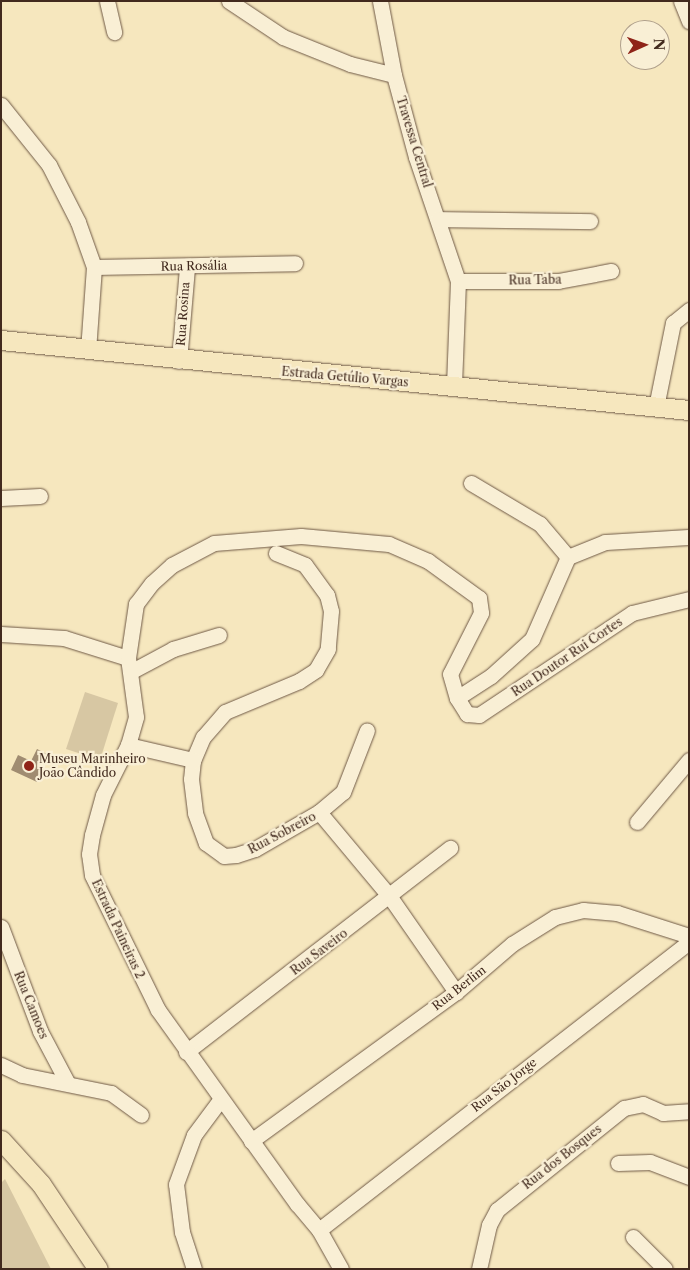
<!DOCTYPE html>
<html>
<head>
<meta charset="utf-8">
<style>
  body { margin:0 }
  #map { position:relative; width:690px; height:1270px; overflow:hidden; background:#f6e7be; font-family:"Libre Caslon Text",serif }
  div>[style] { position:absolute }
  .green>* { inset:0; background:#d7c7a3 }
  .building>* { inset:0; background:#a08c71 }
  .roads { filter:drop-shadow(0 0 1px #6f5946) drop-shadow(0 0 1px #6f5946) }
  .minor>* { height:15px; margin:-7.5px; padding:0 7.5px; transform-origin:7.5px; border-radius:7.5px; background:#f9efd5 }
  .major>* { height:19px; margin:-9.5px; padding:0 9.5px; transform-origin:9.5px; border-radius:9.5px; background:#f6e7be }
  .dots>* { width:14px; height:14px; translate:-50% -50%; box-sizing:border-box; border:2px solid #f9efd5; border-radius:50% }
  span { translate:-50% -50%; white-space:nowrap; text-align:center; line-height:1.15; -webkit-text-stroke:4.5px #f9efd5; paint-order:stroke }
  .street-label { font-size:12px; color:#422a1e }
  .poi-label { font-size:12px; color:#422a1e }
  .left { translate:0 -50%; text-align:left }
  .frame { position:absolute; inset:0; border:2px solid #422a1e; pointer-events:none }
  .north { position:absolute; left:620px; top:20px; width:50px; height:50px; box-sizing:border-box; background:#f9efd5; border:1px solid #b0a08c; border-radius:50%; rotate:88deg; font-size:14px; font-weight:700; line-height:20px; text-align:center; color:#422a1e }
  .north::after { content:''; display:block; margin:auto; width:18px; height:22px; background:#8f2418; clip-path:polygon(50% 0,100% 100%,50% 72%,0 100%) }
</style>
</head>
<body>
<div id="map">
  <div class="green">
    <div style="clip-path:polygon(85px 692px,118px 703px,100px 760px,66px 749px)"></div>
    <div style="clip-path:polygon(5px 1179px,51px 1269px,1px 1269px,1px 1183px)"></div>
  </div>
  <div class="building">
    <div style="clip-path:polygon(37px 749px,49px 755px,37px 782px,11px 770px,18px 755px,31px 761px)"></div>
  </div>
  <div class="roads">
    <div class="minor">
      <div style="left:107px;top:1px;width:32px;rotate:77deg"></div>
      <div style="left:229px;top:1px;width:65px;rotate:33.7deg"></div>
      <div style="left:283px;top:37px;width:72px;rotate:21.9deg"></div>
      <div style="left:350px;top:64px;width:45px;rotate:14deg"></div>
      <div style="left:380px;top:1px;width:75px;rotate:79.3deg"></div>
      <div style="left:394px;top:75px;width:85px;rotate:75deg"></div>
      <div style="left:416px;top:157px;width:131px;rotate:71.3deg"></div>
      <div style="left:458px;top:281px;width:106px;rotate:92.2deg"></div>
      <div style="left:681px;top:1px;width:22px;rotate:68deg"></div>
      <div style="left:1px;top:105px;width:77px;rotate:51.3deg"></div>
      <div style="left:49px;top:165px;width:64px;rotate:63deg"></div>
      <div style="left:78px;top:222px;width:48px;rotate:70.4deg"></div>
      <div style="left:94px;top:267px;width:84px;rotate:94.1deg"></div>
      <div style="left:438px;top:219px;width:152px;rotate:0.8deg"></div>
      <div style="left:94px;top:267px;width:201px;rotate:-1.1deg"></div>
      <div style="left:458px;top:281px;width:100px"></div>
      <div style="left:558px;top:281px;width:54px;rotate:-10.7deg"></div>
      <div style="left:179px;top:361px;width:94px;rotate:-85.1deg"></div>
      <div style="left:656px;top:407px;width:86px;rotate:-78.6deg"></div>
      <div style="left:673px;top:323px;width:21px;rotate:-39deg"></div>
      <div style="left:471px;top:483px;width:80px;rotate:30.7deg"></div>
      <div style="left:540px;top:524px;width:43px;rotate:49.7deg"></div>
      <div style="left:1px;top:498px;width:39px;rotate:-3deg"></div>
      <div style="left:276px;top:553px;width:31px;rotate:22deg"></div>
      <div style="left:305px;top:565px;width:37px;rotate:54deg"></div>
      <div style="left:327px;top:595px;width:16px;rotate:76deg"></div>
      <div style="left:331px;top:611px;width:38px;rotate:95deg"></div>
      <div style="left:328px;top:649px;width:24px;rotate:120deg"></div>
      <div style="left:316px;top:670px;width:20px;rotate:147deg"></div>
      <div style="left:299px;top:681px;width:80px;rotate:157.3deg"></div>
      <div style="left:225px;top:712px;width:33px;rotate:131deg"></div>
      <div style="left:203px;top:737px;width:25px;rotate:113deg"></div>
      <div style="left:193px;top:760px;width:19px;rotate:96deg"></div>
      <div style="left:191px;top:779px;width:34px;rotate:83deg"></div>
      <div style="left:195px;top:813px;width:32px;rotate:70deg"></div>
      <div style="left:206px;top:843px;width:22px;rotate:36deg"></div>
      <div style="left:224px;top:856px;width:12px;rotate:-5deg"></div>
      <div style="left:236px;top:855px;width:20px;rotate:-18deg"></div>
      <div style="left:255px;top:849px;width:74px;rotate:-30deg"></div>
      <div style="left:319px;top:812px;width:31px;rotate:-40deg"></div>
      <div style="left:343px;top:792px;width:66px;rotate:-68.8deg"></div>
      <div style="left:1px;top:634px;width:63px;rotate:3.6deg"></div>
      <div style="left:64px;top:638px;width:67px;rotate:17.4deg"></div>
      <div style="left:132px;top:671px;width:47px;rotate:-28.2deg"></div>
      <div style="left:173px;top:649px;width:48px;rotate:-16.9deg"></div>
      <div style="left:457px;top:698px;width:19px;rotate:58deg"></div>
      <div style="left:467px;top:714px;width:12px;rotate:5deg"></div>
      <div style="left:479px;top:715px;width:184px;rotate:-33.7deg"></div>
      <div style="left:632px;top:613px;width:59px;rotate:-13.8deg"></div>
      <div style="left:128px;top:745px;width:67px;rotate:13deg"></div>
      <div style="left:319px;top:812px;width:111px;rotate:50.1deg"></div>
      <div style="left:390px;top:897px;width:116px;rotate:55.2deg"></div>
      <div style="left:637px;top:822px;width:81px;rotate:-50deg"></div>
      <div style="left:1px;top:927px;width:111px;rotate:69.4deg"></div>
      <div style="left:40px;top:1031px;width:58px;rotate:62.1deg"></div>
      <div style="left:186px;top:1052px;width:334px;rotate:-37.7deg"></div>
      <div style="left:1px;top:1065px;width:23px;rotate:25deg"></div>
      <div style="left:22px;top:1075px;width:91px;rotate:11.4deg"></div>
      <div style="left:111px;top:1093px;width:37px;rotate:36deg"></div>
      <div style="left:251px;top:1141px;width:253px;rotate:-36deg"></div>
      <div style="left:456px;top:992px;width:74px;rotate:-40.6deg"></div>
      <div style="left:512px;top:944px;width:51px;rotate:-32.1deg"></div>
      <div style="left:555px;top:917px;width:29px;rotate:-14deg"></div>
      <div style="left:583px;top:910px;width:34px;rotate:5deg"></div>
      <div style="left:617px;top:913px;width:76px;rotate:17.7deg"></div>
      <div style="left:618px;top:1163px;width:32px;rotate:-2deg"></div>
      <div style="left:650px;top:1162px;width:42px;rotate:21deg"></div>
      <div style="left:319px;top:1230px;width:469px;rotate:-37.9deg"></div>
      <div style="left:633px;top:1237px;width:45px;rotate:45deg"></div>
      <div style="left:194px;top:1269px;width:39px;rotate:-108deg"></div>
      <div style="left:182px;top:1232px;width:48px;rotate:-97.1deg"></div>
      <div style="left:176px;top:1184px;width:52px;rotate:-69.8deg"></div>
      <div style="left:194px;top:1135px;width:44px;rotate:-53.4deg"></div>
      <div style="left:341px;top:1269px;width:45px;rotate:-119.4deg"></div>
      <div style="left:319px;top:1230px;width:34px;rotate:-130deg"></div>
      <div style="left:297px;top:1204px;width:239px;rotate:-125.6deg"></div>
      <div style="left:158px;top:1010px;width:150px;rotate:-116.1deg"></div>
      <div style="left:92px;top:875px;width:21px;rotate:-98deg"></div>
      <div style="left:89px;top:854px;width:19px;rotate:-81deg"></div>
      <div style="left:92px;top:835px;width:41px;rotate:-74.6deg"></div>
      <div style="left:103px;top:795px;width:56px;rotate:-63.4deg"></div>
      <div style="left:128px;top:745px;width:29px;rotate:-74deg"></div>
      <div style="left:136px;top:717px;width:60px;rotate:-97.7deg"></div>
      <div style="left:128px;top:658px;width:55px;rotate:-81.6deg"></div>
      <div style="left:136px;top:604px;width:26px;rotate:-53deg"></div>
      <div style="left:152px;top:583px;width:27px;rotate:-42deg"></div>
      <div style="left:172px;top:565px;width:47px;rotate:-27.6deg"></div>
      <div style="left:214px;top:543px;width:87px;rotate:-4.6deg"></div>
      <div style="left:301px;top:536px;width:88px;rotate:5.2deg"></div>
      <div style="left:389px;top:544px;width:43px;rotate:23.6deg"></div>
      <div style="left:428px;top:561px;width:63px;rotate:36deg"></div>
      <div style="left:479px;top:598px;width:15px;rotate:82deg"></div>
      <div style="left:481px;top:613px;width:68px;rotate:116.9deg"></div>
      <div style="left:450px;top:674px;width:25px;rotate:74deg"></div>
      <div style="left:457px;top:698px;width:40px;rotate:-32.9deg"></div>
      <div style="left:491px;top:676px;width:55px;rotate:-42.1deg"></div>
      <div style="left:532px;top:639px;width:90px;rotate:-66.3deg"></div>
      <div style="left:568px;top:557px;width:40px;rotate:-22deg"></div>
      <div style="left:605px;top:542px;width:84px;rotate:-3.4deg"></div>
      <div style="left:479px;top:1269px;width:45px;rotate:-77.2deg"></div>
      <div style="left:489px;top:1225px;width:17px;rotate:-62deg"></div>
      <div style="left:497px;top:1210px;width:163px;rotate:-38.8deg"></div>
      <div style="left:624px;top:1108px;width:19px;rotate:-12deg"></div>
      <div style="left:643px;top:1104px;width:22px;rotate:24deg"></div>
      <div style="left:663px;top:1113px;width:26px;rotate:-4deg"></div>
    </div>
    <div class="major">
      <div style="left:1px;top:340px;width:692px;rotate:5.81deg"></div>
      <div style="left:1px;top:1140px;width:59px;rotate:47.7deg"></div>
      <div style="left:41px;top:1184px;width:102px;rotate:56.2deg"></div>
    </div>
  </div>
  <div class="dots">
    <div style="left:29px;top:766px;background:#8f2418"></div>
  </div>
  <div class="street-label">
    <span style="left:414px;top:142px;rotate:73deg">Travessa Central</span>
    <span style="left:194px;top:266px;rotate:-1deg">Rua Rosália</span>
    <span style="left:535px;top:280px;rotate:-1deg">Rua Taba</span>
    <span style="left:183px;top:314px;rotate:-86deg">Rua Rosina</span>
    <span style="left:345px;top:377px;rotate:5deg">Estrada Getúlio Vargas</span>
    <span style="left:567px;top:657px;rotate:-34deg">Rua Doutor Rui Cortes</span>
    <span style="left:282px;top:833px;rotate:-28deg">Rua Sobreiro</span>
    <span style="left:118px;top:929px;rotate:65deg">Estrada Paineiras 2</span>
    <span style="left:319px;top:952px;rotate:-37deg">Rua Saveiro</span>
    <span style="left:459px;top:988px;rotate:-38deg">Rua Berlim</span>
    <span style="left:31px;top:1005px;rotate:68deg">Rua Camoes</span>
    <span style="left:504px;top:1085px;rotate:-38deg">Rua São Jorge</span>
    <span style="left:562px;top:1157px;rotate:-38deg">Rua dos Bosques</span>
  </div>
  <div class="poi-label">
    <span class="left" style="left:39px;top:766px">Museu Marinheiro<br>João Cândido</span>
  </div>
  <div class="frame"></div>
  <div class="north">N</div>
</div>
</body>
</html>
